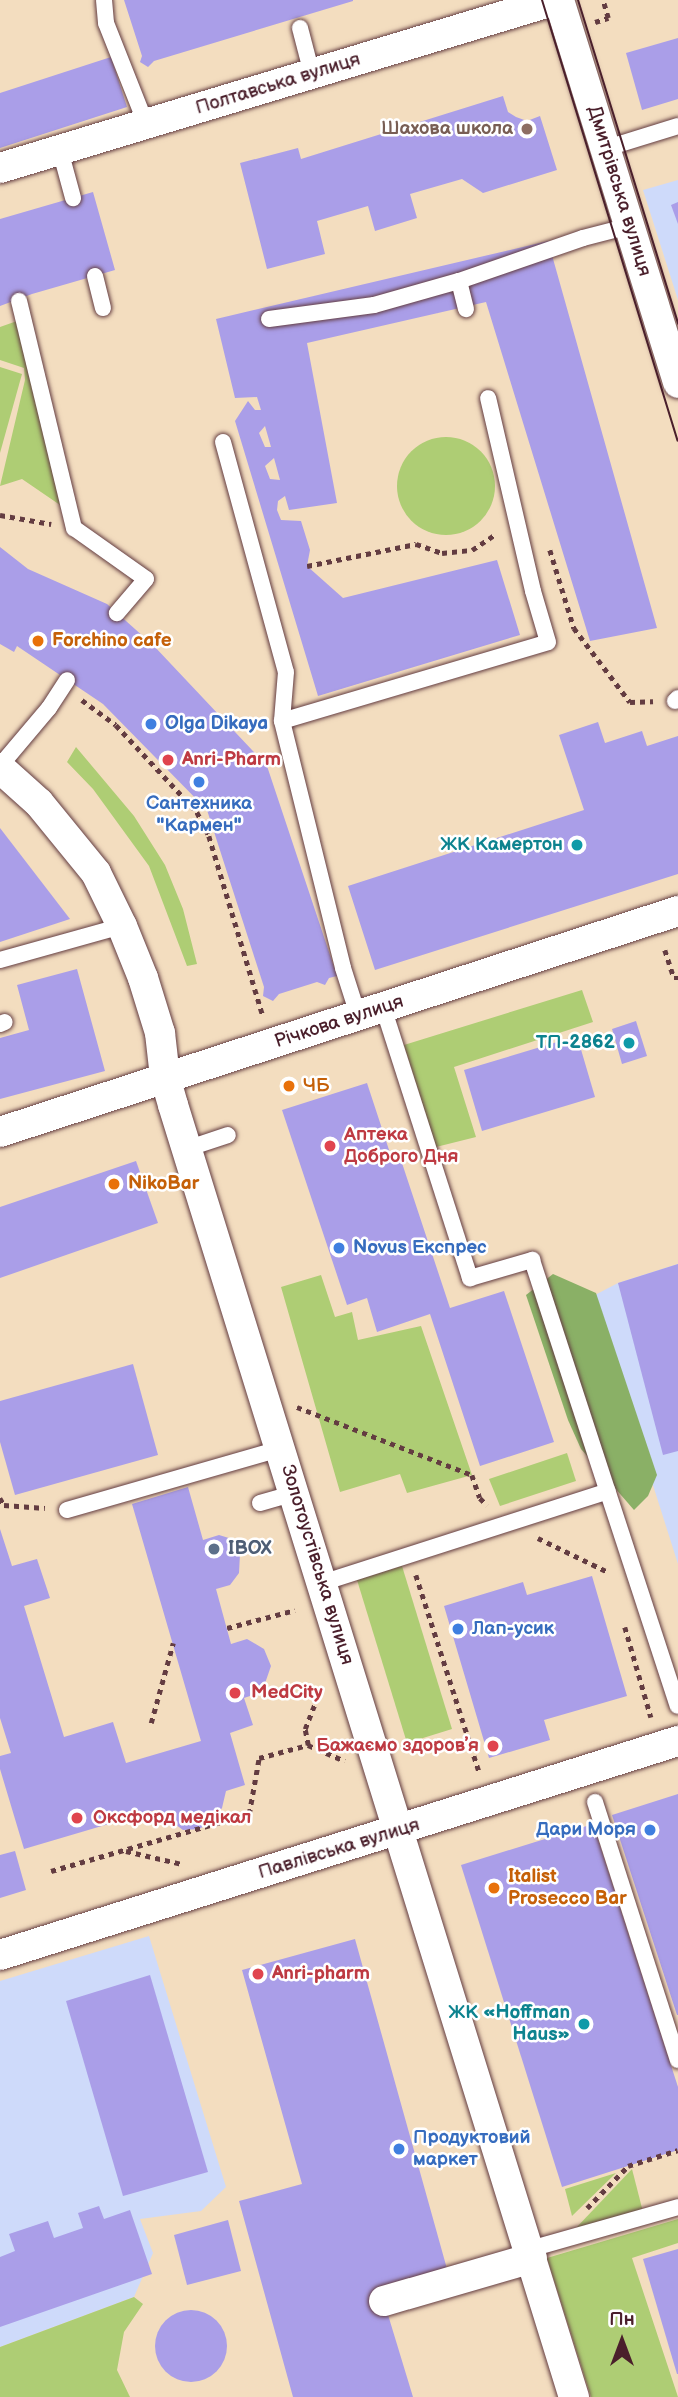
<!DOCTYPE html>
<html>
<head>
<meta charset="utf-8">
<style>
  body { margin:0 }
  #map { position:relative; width:678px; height:2397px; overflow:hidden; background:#f3ddbf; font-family:"Balsamiq Sans",sans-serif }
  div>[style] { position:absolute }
  .built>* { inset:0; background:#cedafa }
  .green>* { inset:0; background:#aecd74 }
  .round { border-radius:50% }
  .forest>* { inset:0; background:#8ab066 }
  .building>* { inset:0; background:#aa9ee8 }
  .path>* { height:4.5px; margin-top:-2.25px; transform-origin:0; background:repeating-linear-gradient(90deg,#633c41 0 5px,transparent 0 10px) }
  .roads { filter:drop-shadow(0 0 2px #633c41) drop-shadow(0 0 2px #633c41) }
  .service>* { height:16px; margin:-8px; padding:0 8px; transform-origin:8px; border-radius:8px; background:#fff }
  .minor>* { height:30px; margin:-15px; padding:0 15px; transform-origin:15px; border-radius:15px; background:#fff }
  .tram>* { height:2px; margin:-1px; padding:0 1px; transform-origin:1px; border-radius:1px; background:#4a1f2b }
  .dots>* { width:19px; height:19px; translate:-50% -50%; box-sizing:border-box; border:4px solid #fff; border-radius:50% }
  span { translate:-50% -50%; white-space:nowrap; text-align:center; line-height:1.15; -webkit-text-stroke:5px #fff; paint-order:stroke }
  .street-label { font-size:19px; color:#4a1f2b }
  .education-label { font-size:19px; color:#785e54; font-weight:700 }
  .right { translate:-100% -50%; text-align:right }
  .food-label { font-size:19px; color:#c56008; font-weight:700 }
  .left { translate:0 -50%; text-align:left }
  .shop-label { font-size:19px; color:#366cbe; font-weight:700 }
  .health-label { font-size:19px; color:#be3a42; font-weight:700 }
  .culture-label { font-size:19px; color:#0d838f; font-weight:700 }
  .service-label { font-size:19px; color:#4e5e75; font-weight:700 }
  .north { position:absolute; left:587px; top:2306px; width:70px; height:70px; -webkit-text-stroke:5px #fff; paint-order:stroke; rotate:0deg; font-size:19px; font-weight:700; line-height:28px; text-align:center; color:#4a1f2b }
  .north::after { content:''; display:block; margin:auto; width:24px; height:32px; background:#4a1f2b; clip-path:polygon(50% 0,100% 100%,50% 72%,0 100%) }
</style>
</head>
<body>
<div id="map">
  <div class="built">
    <div style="clip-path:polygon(678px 180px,678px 300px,643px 190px)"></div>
    <div style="clip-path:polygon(678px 1264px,678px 1564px,593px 1296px,618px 1283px)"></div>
    <div style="clip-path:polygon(149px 1936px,226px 2187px,201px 2211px,140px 2219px,153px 2253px,134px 2297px,0 2347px,0 1981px)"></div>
  </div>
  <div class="green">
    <div style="clip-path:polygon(17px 321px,60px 505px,22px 479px,0 486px,25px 380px,24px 368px,0 360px,0 327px)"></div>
    <div style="clip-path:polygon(0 367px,22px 374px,0 453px)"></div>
    <div class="round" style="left:397px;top:437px;width:98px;height:98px"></div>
    <div style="clip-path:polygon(76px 747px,134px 816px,165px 865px,183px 909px,197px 964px,187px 966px,149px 866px,93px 789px,67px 762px)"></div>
    <div style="clip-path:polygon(582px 990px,593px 1022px,454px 1067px,476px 1137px,436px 1147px,404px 1045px)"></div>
    <div style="clip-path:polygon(321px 1275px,335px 1317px,352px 1312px,358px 1340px,421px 1326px,472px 1475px,407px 1493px,400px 1474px,340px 1492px,281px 1287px)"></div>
    <div style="clip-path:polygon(567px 1453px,576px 1481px,500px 1506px,489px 1479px)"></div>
    <div style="clip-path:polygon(402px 1566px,452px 1729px,407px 1743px,357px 1580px)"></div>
    <div style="clip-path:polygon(632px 2169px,643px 2212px,575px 2229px)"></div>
    <div style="clip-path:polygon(616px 2173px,572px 2216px,565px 2189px)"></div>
    <div style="clip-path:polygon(678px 2219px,678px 2243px,632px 2258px,678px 2397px,591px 2397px,547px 2258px)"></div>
    <div style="clip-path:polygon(134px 2297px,143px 2304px,124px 2332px,117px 2370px,130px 2397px,0 2397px,0 2347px)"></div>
  </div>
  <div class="forest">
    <div style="clip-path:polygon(553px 1274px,596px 1293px,657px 1475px,648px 1496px,634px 1510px,581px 1449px,568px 1420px,526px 1295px)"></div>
  </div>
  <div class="building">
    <div style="clip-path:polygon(124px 0,353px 0,353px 1px,154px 61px,148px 67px,140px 62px,142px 56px)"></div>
    <div style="clip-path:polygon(678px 38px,678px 99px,642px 110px,626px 53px)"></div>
    <div style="clip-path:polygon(111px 57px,127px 107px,0 148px,0 93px)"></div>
    <div style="clip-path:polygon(503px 96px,508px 112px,516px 117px,527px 121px,540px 116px,557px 170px,483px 193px,462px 179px,410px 194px,417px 218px,375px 231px,368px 206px,317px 221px,325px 254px,267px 269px,240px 163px,298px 148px,301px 159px)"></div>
    <div style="clip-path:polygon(93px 192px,115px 270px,32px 294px,0 306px,0 219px)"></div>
    <div style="clip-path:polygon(678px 202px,678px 224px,671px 205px)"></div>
    <div style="clip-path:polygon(evenodd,548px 241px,657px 628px,590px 641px,486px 302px,307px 343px,337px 503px,289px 510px,285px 496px,278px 501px,277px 510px,281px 520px,301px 521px,310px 550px,307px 566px,343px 598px,497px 560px,520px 635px,318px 696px,235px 421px,248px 401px,255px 410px,261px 410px,257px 397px,235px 398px,216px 319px,548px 241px,265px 426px,271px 447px,265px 447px,259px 433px,265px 426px,548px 241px,274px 458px,280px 480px,270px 479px,265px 466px,274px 458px)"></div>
    <div style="clip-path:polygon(0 547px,28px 569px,107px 604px,154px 646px,267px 766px,337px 976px,329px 978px,325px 985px,317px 982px,279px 994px,273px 1001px,263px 996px,264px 987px,207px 810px,103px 704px,17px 646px,14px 652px,0 644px)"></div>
    <div style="clip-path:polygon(598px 722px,605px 743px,642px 731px,647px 746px,678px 736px,678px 874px,375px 970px,348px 886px,584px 810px,559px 735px)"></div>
    <div style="clip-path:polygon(0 828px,70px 919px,0 942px)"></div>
    <div style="clip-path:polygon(77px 969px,105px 1071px,0 1099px,0 1038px,29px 1030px,17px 985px)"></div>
    <div style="clip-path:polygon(636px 1021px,647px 1056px,622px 1064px,612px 1029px)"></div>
    <div style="clip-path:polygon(577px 1036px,595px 1097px,482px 1131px,464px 1070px)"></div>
    <div style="clip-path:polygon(367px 1083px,390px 1153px,398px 1151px,450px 1308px,504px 1291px,554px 1442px,480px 1466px,430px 1314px,377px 1332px,367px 1298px,347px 1305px,282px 1110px)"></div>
    <div style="clip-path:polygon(136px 1161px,158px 1223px,0 1278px,0 1207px)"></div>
    <div style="clip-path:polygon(678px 1264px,678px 1451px,663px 1455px,618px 1283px)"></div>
    <div style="clip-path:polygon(133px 1364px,158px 1455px,15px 1495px,0 1442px,0 1401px)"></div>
    <div style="clip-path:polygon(188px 1487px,203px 1540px,219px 1535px,232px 1539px,240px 1554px,239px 1573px,230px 1585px,216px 1589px,231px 1644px,247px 1639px,264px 1649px,271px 1666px,262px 1692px,244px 1698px,253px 1725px,230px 1733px,245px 1785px,226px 1791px,222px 1808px,210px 1823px,199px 1829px,183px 1830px,156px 1810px,24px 1849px,0 1769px,0 1756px,11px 1753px,0 1718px,0 1529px,12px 1566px,37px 1559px,50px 1598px,24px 1606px,64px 1737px,113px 1722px,126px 1763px,201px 1741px,132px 1504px)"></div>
    <div style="clip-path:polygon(592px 1576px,627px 1696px,544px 1720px,550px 1740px,489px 1758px,444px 1606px,523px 1582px,527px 1595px)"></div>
    <div style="clip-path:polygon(678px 1794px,678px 2015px,677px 2015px,612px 1815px)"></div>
    <div style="clip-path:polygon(593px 1824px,678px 2087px,678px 2150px,562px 2187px,461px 1865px)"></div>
    <div style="clip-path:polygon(15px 1851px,26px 1890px,0 1898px,0 1855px)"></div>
    <div style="clip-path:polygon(355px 1939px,449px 2276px,382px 2295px,413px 2397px,293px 2397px,239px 2201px,302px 2184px,242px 1970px)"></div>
    <div style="clip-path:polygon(150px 1975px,208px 2172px,123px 2196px,66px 2001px)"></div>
    <div style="clip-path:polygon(99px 2206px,104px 2219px,130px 2210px,152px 2274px,0 2327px,0 2257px,15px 2251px,9px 2234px,48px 2221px,54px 2238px,83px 2228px,78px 2213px)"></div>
    <div style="clip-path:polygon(228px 2220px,241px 2271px,187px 2285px,174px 2235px)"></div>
    <div style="clip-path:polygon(678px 2249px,678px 2374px,677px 2374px,643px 2259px)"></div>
    <div class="round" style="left:155px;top:2310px;width:72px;height:72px"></div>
  </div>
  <div class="path">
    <div style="left:595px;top:22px;width:14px;rotate:-17deg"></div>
    <div style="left:608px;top:18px;width:19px;rotate:-106deg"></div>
    <div style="left:0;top:515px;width:52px;rotate:10deg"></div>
    <div style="left:550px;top:550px;width:82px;rotate:72.9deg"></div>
    <div style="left:574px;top:628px;width:93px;rotate:52.9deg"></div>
    <div style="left:630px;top:702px;width:23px;rotate:-2deg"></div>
    <div style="left:307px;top:566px;width:111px;rotate:-11.4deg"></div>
    <div style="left:416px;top:544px;width:28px;rotate:19deg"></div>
    <div style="left:442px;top:553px;width:30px;rotate:-6deg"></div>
    <div style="left:472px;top:550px;width:29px;rotate:-34deg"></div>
    <div style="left:82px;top:700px;width:42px;rotate:36.3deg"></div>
    <div style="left:116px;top:725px;width:119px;rotate:47deg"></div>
    <div style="left:197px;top:812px;width:27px;rotate:63deg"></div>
    <div style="left:209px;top:836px;width:188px;rotate:73.3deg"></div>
    <div style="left:665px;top:950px;width:29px;rotate:72deg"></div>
    <div style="left:674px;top:978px;width:4px"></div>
    <div style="left:297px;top:1407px;width:188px;rotate:21.2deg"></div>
    <div style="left:472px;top:1475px;width:24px;rotate:71deg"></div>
    <div style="left:480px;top:1498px;width:10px;rotate:45deg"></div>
    <div style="left:0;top:1498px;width:8px;rotate:60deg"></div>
    <div style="left:4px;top:1505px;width:41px;rotate:4.2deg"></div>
    <div style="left:538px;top:1538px;width:78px;rotate:25.9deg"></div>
    <div style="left:416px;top:1575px;width:206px;rotate:72.2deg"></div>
    <div style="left:625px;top:1627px;width:94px;rotate:73.9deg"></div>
    <div style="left:227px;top:1628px;width:70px;rotate:-14.8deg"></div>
    <div style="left:151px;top:1723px;width:83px;rotate:-74.6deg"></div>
    <div style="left:308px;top:1745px;width:40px;rotate:23.4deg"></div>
    <div style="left:126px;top:1851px;width:57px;rotate:13.1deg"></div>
    <div style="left:51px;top:1871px;width:206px;rotate:-16.1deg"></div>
    <div style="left:249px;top:1814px;width:57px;rotate:-79.9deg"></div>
    <div style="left:259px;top:1758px;width:51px;rotate:-14.9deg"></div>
    <div style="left:308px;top:1745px;width:16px;rotate:-101deg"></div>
    <div style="left:305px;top:1729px;width:44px;rotate:-68.7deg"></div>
    <div style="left:587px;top:2208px;width:59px;rotate:-45.7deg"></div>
    <div style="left:628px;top:2166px;width:52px;rotate:-17.7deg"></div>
  </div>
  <div class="roads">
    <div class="service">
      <div style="left:104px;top:0;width:23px;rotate:85deg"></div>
      <div style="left:106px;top:23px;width:109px;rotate:68.4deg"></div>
      <div style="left:300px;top:28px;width:48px;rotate:75.4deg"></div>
      <div style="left:607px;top:148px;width:74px;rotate:-17.2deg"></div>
      <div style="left:60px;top:150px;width:50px;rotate:74.8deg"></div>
      <div style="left:95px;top:276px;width:33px;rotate:76deg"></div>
      <div style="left:459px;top:281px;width:29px;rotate:76deg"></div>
      <div style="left:19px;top:301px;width:234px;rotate:76.4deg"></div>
      <div style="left:74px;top:528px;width:88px;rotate:35.3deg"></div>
      <div style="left:146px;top:579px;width:45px;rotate:130.5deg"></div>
      <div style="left:269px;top:319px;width:106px;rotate:-7.6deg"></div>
      <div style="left:374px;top:305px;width:88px;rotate:-15.8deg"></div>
      <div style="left:459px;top:281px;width:131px;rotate:-19.1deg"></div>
      <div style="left:583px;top:238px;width:48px;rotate:-14.6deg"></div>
      <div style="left:223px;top:442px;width:238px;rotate:74.7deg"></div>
      <div style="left:286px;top:672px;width:49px;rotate:94.7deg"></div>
      <div style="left:282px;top:721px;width:277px;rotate:-16.5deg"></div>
      <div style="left:548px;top:642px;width:53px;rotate:-106.4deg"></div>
      <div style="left:533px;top:591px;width:198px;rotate:-103.1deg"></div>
      <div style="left:675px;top:701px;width:4px;rotate:-45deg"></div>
      <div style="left:282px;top:721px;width:254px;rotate:76.1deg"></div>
      <div style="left:343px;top:968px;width:49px;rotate:72.3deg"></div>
      <div style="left:0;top:766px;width:76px;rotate:-49.8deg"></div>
      <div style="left:49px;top:708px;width:33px;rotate:-57deg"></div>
      <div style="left:0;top:960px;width:127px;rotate:-15.6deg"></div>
      <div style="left:383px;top:1007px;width:285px;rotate:72.2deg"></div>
      <div style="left:470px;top:1278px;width:65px;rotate:-16.2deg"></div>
      <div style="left:532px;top:1260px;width:469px;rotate:71.9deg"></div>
      <div style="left:0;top:1024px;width:5px;rotate:-22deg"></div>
      <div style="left:186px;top:1149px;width:44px;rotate:-18.4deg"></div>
      <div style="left:260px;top:1503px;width:35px;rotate:-16deg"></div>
      <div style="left:67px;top:1510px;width:222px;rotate:-16deg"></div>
      <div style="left:322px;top:1583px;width:300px;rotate:-17.8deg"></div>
      <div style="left:595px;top:1802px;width:271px;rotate:72.2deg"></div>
      <div style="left:530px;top:2249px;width:154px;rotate:-15.8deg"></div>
    </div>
    <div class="minor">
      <div style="left:559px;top:0;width:401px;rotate:72.7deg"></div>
      <div style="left:0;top:168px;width:581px;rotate:-16.81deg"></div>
      <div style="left:0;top:768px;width:52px;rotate:41.9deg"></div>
      <div style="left:39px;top:803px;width:90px;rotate:50.8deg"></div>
      <div style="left:96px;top:873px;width:59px;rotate:63.9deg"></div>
      <div style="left:122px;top:926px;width:56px;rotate:68deg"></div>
      <div style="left:143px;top:978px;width:58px;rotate:72.8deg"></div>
      <div style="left:160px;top:1033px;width:44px;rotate:83.5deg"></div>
      <div style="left:165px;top:1077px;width:29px;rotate:74deg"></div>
      <div style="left:173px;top:1105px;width:1353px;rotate:72.76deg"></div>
      <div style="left:0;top:1132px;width:713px;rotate:-18.05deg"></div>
      <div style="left:0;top:1955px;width:711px;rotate:-17.52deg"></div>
      <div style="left:384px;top:2301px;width:154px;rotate:-16.2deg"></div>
    </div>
  </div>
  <div class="tram">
    <div style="left:542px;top:0;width:461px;rotate:72.9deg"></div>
    <div style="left:578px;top:0;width:339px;rotate:72.8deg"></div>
  </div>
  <div class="dots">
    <div style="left:527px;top:129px;background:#8d6e63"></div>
    <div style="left:38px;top:641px;background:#e8710a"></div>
    <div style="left:151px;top:724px;background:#3f7fe0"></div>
    <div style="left:168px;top:760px;background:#e0444e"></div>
    <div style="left:199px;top:782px;background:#3f7fe0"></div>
    <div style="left:577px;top:845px;background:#0f9aa8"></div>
    <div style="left:629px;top:1043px;background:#0f9aa8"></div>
    <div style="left:289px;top:1086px;background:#e8710a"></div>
    <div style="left:330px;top:1146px;background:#e0444e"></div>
    <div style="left:114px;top:1184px;background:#e8710a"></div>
    <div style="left:339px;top:1248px;background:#3f7fe0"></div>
    <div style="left:214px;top:1549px;background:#5c6f8a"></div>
    <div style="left:458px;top:1629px;background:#3f7fe0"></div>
    <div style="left:235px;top:1693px;background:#e0444e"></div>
    <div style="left:493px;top:1746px;background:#e0444e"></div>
    <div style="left:77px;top:1818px;background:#e0444e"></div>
    <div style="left:650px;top:1830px;background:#3f7fe0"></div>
    <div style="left:494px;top:1888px;background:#e8710a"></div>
    <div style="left:258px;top:1974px;background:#e0444e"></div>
    <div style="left:584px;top:2024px;background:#0f9aa8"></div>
    <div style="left:399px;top:2149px;background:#3f7fe0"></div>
  </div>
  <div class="street-label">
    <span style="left:278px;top:84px;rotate:-17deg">Полтавська вулиця</span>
    <span style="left:619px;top:191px;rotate:73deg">Дмитрівська вулиця</span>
    <span style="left:339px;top:1022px;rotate:-18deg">Річкова вулиця</span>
    <span style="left:317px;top:1565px;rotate:73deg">Золотоустівська вулиця</span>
    <span style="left:339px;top:1849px;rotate:-17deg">Павлівська вулиця</span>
  </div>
  <div class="education-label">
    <span class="right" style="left:513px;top:129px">Шахова школа</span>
  </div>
  <div class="food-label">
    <span class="left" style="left:52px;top:641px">Forchino cafe</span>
    <span class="left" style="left:303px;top:1086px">ЧБ</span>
    <span class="left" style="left:128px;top:1184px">NikoBar</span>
    <span class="left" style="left:508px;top:1888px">Italist<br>Prosecco Bar</span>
  </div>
  <div class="shop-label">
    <span class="left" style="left:165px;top:724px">Olga Dikaya</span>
    <span style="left:199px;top:815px">Сантехника<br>"Кармен"</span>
    <span class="left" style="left:353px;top:1248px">Novus Експрес</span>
    <span class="left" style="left:472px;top:1629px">Лап-усик</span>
    <span class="right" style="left:636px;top:1830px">Дари Моря</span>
    <span class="left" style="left:413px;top:2149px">Продуктовий<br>маркет</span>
  </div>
  <div class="health-label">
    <span class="left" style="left:182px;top:760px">Anri-Pharm</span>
    <span class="left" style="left:344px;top:1146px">Аптека<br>Доброго Дня</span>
    <span class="left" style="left:251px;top:1693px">MedCity</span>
    <span class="right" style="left:479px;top:1746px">Бажаємо здоровʼя</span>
    <span class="left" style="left:93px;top:1818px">Оксфорд медікал</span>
    <span class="left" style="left:272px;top:1974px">Anri-pharm</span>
  </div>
  <div class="culture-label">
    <span class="right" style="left:563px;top:845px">ЖК Камертон</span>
    <span class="right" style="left:615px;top:1043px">ТП-2862</span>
    <span class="right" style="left:570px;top:2024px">ЖК «Hoffman<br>Haus»</span>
  </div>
  <div class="service-label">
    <span class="left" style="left:228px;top:1549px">IBOX</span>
  </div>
  <div class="north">Пн</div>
</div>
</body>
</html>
